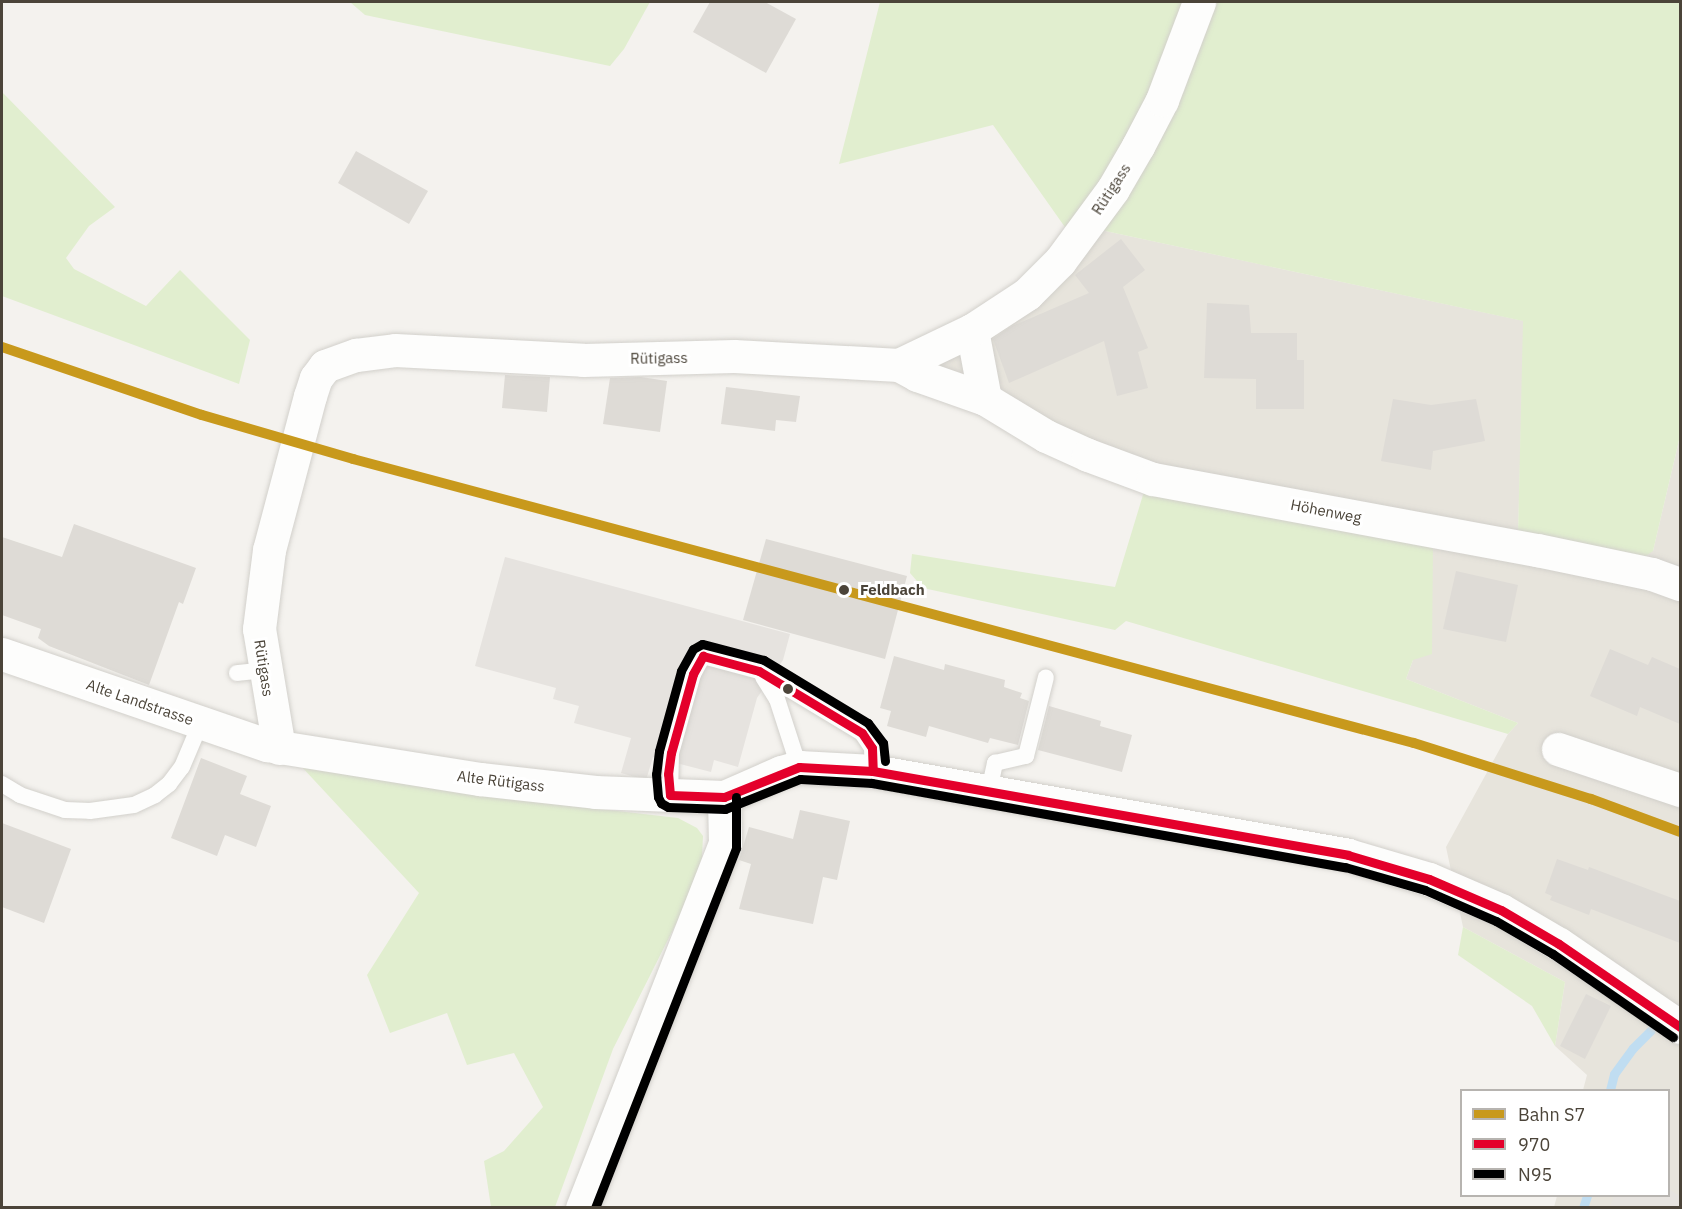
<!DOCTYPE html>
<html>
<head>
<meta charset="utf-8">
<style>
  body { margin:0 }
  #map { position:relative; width:1682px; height:1209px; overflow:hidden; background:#f4f2ee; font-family:"IBM Plex Sans",sans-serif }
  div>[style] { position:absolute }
  .residential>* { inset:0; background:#e7e4dc }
  .green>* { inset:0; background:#e1eecf }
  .parking>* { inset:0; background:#e6e3df }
  .stream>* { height:9px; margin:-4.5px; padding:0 4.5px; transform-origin:4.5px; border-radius:4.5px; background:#c0ddf1 }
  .building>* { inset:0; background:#dedbd6 }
  .roads { filter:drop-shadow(0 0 2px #d2d0cb) drop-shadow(0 0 2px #d2d0cb) }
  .lane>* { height:16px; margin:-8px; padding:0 8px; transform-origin:8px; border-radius:8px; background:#fdfdfc }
  .street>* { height:33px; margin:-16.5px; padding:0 16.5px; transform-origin:16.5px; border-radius:16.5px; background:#fdfdfc }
  .bus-1>* { height:9px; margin:-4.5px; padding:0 4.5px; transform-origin:4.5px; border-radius:4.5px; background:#e4002b }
  .bus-2>* { height:9px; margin:-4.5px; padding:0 4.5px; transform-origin:4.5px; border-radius:4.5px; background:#000 }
  .rail-1>* { height:10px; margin:-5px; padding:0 5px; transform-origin:5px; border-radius:5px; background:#c8991c }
  .dots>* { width:16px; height:16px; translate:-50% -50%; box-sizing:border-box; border:3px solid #fff; border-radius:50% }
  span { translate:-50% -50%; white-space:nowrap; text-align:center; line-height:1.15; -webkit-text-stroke:6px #fff; paint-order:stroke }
  .street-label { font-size:15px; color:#4b4439 }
  .stop-label { font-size:15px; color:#4b4439; font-weight:700 }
  .left { translate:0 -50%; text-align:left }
  .frame { position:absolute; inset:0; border:3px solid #4b4439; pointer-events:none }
  .legend { position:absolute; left:1460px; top:1089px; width:210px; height:108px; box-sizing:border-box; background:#fff; border:2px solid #b7b4b0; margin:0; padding:8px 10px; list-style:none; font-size:18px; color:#4b4439 }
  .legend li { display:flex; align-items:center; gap:12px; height:30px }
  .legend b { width:30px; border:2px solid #b7b4b0 }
</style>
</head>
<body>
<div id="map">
  <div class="residential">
    <div style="clip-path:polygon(1096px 229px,1524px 321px,1518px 535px,1653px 551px,1680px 436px,1680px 1207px,1554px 1207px,1557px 1196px,1668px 1196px,1668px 1090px,1583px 1090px,1587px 1075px,1555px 1046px,1565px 982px,1463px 927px,1446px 847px,1508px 734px,1518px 723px,1406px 679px,1413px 660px,1146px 485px,893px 374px)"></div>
  </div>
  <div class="green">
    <div style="clip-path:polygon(350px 2px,650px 2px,624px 49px,610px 66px,365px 15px)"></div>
    <div style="clip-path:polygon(880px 2px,1680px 2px,1680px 436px,1653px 551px,1640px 560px,1518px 535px,1523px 321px,1096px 229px,1067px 230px,993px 125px,839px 164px)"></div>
    <div style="clip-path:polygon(2px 92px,115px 207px,89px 226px,66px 258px,74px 269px,146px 306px,180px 270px,250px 340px,239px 384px,2px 296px)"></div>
    <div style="clip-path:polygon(1146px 485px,1433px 541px,1432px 654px,1413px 660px,1406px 679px,1518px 723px,1508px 734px,1126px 621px,1115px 630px,923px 588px,910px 573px,912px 554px,1115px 587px)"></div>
    <div style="clip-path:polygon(300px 765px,480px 795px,678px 818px,697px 828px,703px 836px,702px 857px,689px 898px,613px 1049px,555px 1207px,491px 1207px,484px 1161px,504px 1151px,543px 1107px,514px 1053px,467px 1065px,447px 1013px,390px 1033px,367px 975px,419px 893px)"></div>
    <div style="clip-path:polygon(1463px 927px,1565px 982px,1555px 1046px,1532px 1006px,1458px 955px)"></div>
  </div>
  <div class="parking">
    <div style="clip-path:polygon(505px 557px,790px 634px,783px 660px,757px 698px,738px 767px,714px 760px,711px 772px,653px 757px,646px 780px,621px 773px,631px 738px,574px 723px,579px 706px,553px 699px,556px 688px,475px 666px)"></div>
    <div style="clip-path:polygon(1669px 1189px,1680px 1196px,1680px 1207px,1610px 1207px,1614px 1196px,1668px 1196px)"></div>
  </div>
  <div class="stream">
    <div style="left:1610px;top:1090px;width:16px;rotate:-76deg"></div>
    <div style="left:1614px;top:1074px;width:32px;rotate:-54deg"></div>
    <div style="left:1633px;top:1048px;width:25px;rotate:-45deg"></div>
    <div style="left:1583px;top:1208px;width:13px;rotate:-72deg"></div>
  </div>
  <div class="building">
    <div style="clip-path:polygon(710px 2px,765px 2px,796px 19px,766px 73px,693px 32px)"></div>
    <div style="clip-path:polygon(356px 151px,428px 191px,409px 224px,338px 183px)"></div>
    <div style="clip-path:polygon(1121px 239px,1145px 270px,1123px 287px,1148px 348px,1138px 352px,1148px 388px,1117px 396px,1104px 341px,1009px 383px,993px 339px,1010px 327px,1089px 293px,1075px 275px)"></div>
    <div style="clip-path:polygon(1207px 303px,1249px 305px,1251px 333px,1297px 333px,1297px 360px,1304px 360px,1304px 409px,1256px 409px,1256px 379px,1204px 378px)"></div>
    <div style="clip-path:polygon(505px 375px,550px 377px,547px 412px,502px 408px)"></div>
    <div style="clip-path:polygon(641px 377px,667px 381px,660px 432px,603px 424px,610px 378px)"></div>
    <div style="clip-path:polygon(726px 387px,800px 396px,796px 422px,776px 420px,775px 431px,721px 424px)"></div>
    <div style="clip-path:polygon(1393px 399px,1431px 405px,1476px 399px,1485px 441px,1433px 451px,1431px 470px,1381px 461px)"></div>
    <div style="clip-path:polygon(74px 524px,196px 568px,183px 604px,179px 602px,149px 685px,49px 646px,38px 638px,41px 629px,2px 615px,2px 537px,62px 557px)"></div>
    <div style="clip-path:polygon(766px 539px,907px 576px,885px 659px,743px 620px)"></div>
    <div style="clip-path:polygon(1456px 571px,1518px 585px,1506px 642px,1443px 629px)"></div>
    <div style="clip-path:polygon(1610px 649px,1648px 665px,1652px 657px,1680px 669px,1680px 724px,1640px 707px,1637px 716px,1590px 696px)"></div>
    <div style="clip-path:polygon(894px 656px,944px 670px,945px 664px,1005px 680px,1004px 687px,1022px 693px,1020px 698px,1029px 701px,1018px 745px,990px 738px,988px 743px,929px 726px,926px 737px,887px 726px,891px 711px,880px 708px)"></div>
    <div style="clip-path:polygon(1049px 706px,1101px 721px,1100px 726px,1132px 735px,1122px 772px,1038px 750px)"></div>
    <div style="clip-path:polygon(201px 758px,247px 776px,240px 794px,271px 806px,256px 847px,225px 835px,217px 856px,171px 838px)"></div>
    <div style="clip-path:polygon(800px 810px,850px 821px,837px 880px,823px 877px,813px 924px,739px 909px,751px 864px,739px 860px,749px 827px,793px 839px)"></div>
    <div style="clip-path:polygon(2px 823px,71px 849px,44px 923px,2px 907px)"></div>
    <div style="clip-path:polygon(1557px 859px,1588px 870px,1589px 867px,1680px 901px,1680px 943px,1591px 909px,1589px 915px,1550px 900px,1552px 896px,1545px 893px)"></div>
    <div style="clip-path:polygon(1586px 994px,1611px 1006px,1585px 1059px,1560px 1046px)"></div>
  </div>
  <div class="roads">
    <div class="lane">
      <div style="left:237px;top:673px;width:27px;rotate:-6deg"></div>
      <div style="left:763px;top:677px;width:26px;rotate:58deg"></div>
      <div style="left:777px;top:699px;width:71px;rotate:72.1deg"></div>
      <div style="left:2px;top:784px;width:21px;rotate:31deg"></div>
      <div style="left:20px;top:795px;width:47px;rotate:18.4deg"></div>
      <div style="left:65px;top:810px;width:25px;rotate:2deg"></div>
      <div style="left:90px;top:811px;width:44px;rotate:-7.8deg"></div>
      <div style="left:134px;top:805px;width:23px;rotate:-25deg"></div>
      <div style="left:155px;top:795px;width:18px;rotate:-38deg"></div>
      <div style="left:169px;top:784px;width:21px;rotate:-53deg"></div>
      <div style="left:182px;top:767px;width:49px;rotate:-67.1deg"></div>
      <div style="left:989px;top:791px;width:29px;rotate:-78deg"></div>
      <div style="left:995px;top:763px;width:32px;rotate:-13deg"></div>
      <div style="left:1026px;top:756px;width:81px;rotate:-75.8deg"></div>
      <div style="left:670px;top:795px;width:42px;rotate:-88.6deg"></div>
      <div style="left:671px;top:753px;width:82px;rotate:-74.4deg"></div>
      <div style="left:693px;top:674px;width:21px;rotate:-61deg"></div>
      <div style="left:703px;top:656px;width:58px;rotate:15deg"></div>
      <div style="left:759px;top:671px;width:120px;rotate:31deg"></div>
      <div style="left:862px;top:733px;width:18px;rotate:56deg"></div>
      <div style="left:872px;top:748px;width:23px;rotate:88deg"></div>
    </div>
    <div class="street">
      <div style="left:972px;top:330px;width:70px;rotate:79.3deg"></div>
      <div style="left:899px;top:365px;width:21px;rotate:29deg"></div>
      <div style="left:917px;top:375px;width:72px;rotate:19.4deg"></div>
      <div style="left:985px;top:399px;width:71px;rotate:31.2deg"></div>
      <div style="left:1046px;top:436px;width:46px;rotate:24.3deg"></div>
      <div style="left:1088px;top:455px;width:69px;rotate:20.3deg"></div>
      <div style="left:1153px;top:479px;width:391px;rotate:10.5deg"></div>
      <div style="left:1537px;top:550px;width:117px;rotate:11.8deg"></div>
      <div style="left:1652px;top:574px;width:30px;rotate:20deg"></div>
      <div style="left:2px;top:654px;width:280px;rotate:19deg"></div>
      <div style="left:267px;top:745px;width:216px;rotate:9.1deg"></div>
      <div style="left:480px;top:779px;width:116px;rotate:6.4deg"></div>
      <div style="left:595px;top:792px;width:129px;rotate:2.2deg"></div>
      <div style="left:724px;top:797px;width:62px;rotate:-23.7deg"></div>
      <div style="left:781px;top:772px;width:19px;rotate:-16deg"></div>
      <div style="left:799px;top:767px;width:74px;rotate:3.1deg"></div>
      <div style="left:873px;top:771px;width:482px;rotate:10deg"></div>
      <div style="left:1348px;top:855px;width:84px;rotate:16.5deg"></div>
      <div style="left:1429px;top:879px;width:78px;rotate:23.3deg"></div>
      <div style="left:1501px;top:910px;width:67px;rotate:30.4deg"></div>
      <div style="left:1559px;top:944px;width:147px;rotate:34.4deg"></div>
      <div style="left:279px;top:748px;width:121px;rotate:-99.5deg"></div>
      <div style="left:259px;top:629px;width:80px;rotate:-82.8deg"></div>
      <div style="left:269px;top:550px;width:159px;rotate:-75.1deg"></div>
      <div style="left:310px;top:396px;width:19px;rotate:-72deg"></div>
      <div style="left:316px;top:378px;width:15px;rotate:-53deg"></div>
      <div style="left:325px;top:366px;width:33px;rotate:-20deg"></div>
      <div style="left:356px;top:355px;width:39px;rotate:-7deg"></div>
      <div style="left:395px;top:350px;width:188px;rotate:3deg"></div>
      <div style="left:583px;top:360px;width:151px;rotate:-1.5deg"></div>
      <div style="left:734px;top:356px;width:165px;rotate:3.1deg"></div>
      <div style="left:899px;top:365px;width:81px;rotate:-25.6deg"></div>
      <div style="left:972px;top:330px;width:66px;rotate:-33.2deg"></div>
      <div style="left:1027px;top:294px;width:47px;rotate:-45deg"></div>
      <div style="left:1060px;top:261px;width:89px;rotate:-53.6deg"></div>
      <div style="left:1113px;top:189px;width:50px;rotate:-59.8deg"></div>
      <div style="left:1138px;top:146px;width:52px;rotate:-62.4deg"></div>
      <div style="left:1162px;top:100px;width:105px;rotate:-69.3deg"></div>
      <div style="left:1558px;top:749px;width:129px;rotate:18.6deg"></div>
      <div style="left:582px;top:1208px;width:391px;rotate:-68.6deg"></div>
      <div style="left:725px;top:844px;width:47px;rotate:-91.2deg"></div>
    </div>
  </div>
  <div class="bus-1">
    <div style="left:703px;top:656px;width:58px;rotate:15deg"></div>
    <div style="left:759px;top:671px;width:120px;rotate:31deg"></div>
    <div style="left:862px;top:733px;width:18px;rotate:56deg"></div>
    <div style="left:872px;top:748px;width:23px;rotate:88deg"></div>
    <div style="left:873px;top:771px;width:74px;rotate:-176.9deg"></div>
    <div style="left:799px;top:767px;width:81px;rotate:158.2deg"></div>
    <div style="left:724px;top:797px;width:54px;rotate:-177.9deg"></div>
    <div style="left:670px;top:795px;width:21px;rotate:-95deg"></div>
    <div style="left:668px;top:774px;width:21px;rotate:-82deg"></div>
    <div style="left:671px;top:753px;width:82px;rotate:-74.4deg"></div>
    <div style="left:693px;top:674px;width:21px;rotate:-61deg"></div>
    <div style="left:873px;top:771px;width:482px;rotate:10deg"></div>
    <div style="left:1348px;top:855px;width:84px;rotate:16.5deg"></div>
    <div style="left:1429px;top:879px;width:78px;rotate:23.3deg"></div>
    <div style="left:1501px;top:910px;width:67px;rotate:30.4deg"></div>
    <div style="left:1559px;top:944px;width:147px;rotate:34.4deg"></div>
  </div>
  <div class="bus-2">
    <div style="left:885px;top:761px;width:18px;rotate:-96deg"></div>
    <div style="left:883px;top:743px;width:25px;rotate:-127deg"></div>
    <div style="left:868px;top:723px;width:122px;rotate:-148.8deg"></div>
    <div style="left:764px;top:660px;width:64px;rotate:-165.5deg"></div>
    <div style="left:702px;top:644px;width:10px;rotate:151deg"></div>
    <div style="left:693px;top:649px;width:25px;rotate:119deg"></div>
    <div style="left:681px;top:671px;width:83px;rotate:105.4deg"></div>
    <div style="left:659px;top:751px;width:23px;rotate:97deg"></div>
    <div style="left:656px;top:774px;width:23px;rotate:85deg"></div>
    <div style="left:658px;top:797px;width:7px;rotate:63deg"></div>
    <div style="left:661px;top:803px;width:8px;rotate:30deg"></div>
    <div style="left:668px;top:807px;width:57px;rotate:2deg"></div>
    <div style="left:725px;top:809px;width:81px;rotate:-21.8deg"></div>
    <div style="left:800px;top:779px;width:72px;rotate:3.2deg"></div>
    <div style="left:872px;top:783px;width:480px;rotate:10.1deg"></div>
    <div style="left:1345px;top:867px;width:83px;rotate:16deg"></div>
    <div style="left:1425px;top:890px;width:77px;rotate:23.6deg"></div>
    <div style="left:1496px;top:921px;width:66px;rotate:30.1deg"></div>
    <div style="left:1553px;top:954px;width:146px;rotate:34.7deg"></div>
    <div style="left:595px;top:1208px;width:387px;rotate:-68.6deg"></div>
    <div style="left:736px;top:848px;width:51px;rotate:-90deg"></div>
  </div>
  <div class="rail-1">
    <div style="left:2px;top:347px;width:211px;rotate:18.8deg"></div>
    <div style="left:202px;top:415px;width:157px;rotate:16.2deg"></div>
    <div style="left:353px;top:459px;width:1098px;rotate:14.99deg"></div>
    <div style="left:1414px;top:743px;width:186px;rotate:17.6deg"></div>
    <div style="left:1591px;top:799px;width:95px;rotate:20.3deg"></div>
  </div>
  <div class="dots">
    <div style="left:844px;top:590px;background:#4b4439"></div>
    <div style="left:788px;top:689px;background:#4b4439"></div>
  </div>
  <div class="street-label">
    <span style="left:1111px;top:189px;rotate:-57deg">Rütigass</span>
    <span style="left:659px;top:358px;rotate:-1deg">Rütigass</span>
    <span style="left:1326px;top:511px;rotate:11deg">Höhenweg</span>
    <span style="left:264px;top:668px;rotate:81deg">Rütigass</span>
    <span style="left:140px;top:702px;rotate:19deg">Alte Landstrasse</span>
    <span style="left:501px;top:781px;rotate:7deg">Alte Rütigass</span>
  </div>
  <div class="stop-label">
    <span class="left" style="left:860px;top:590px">Feldbach</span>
  </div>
  <div class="frame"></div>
  <ul class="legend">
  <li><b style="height:8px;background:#c8991c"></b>Bahn S7</li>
  <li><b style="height:8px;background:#e4002b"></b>970</li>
  <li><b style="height:8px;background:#000"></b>N95</li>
  </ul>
</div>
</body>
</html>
